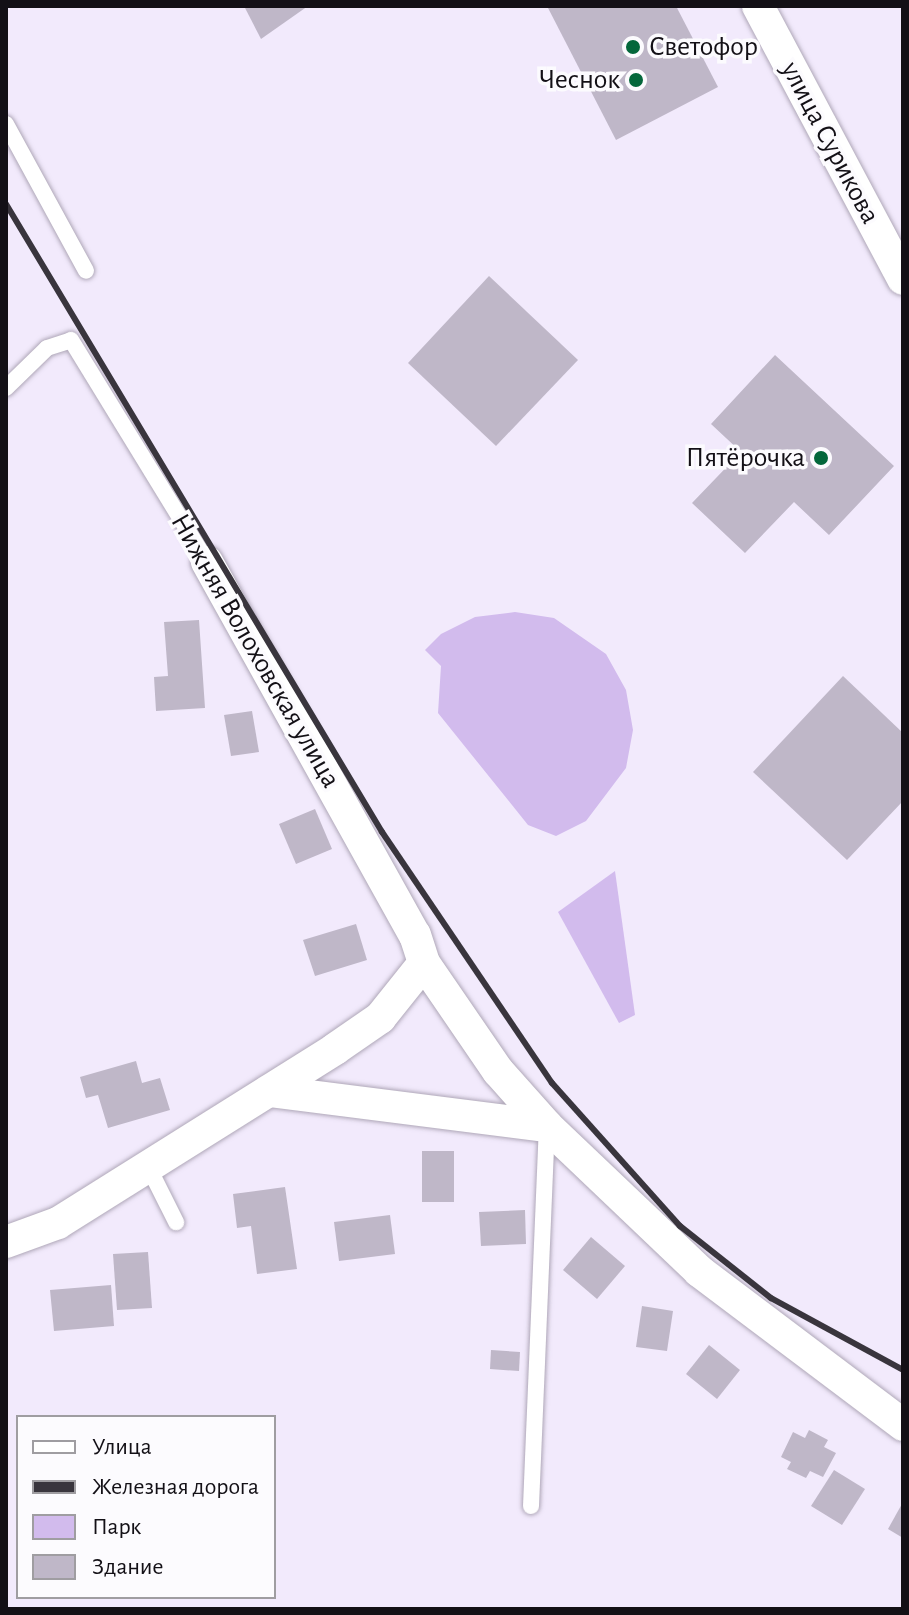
<!DOCTYPE html>
<html>
<head>
<meta charset="utf-8">
<style>
  body { margin:0 }
  #map { position:relative; width:909px; height:1615px; overflow:hidden; background:#f2eafc; font-family:"Alegreya Sans",sans-serif }
  div>[style] { position:absolute }
  .green>* { inset:0; background:#d2bbed }
  .building>* { inset:0; background:#bfb7c8 }
  .roads { filter:drop-shadow(0 0 2px #afa7b8) drop-shadow(0 0 2px #afa7b8) }
  .service>* { height:16px; margin:-8px; padding:0 8px; transform-origin:8px; border-radius:8px; background:#fff }
  .minor>* { height:32px; margin:-16px; padding:0 16px; transform-origin:16px; border-radius:16px; background:#fff }
  .rail>* { height:6px; margin:-3px; padding:0 3px; transform-origin:3px; border-radius:3px; background:#39353d }
  .dots>* { width:22px; height:22px; translate:-50% -50%; box-sizing:border-box; border:4px solid #fcfbfe; border-radius:50% }
  span { translate:-50% -50%; white-space:nowrap; text-align:center; line-height:1.15; -webkit-text-stroke:7px #fcfbfe; paint-order:stroke }
  .poi-label { font-size:28px; color:#131016 }
  .left { translate:0 -50%; text-align:left }
  .right { translate:-100% -50%; text-align:right }
  .street-label { font-size:28px; color:#131016 }
  .frame { position:absolute; inset:0; border:8px solid #131016; pointer-events:none }
  .legend { position:absolute; left:16px; top:1415px; width:260px; height:184px; box-sizing:border-box; background:#fcfbfe; border:2px solid #9f9da1; margin:0; padding:10px 14px; list-style:none; font-size:24px; color:#131016 }
  .legend li { display:flex; align-items:center; gap:16px; height:40px }
  .legend b { width:40px; border:2px solid #9f9da1 }
</style>
</head>
<body>
<div id="map">
  <div class="green">
    <div style="clip-path:polygon(515px 612px,554px 618px,606px 654px,626px 690px,633px 730px,626px 768px,586px 821px,556px 836px,528px 825px,438px 713px,441px 666px,425px 650px,441px 634px,475px 617px)"></div>
    <div style="clip-path:polygon(615px 871px,635px 1015px,619px 1023px,558px 912px)"></div>
  </div>
  <div class="building">
    <div style="clip-path:polygon(244px 6px,308px 6px,261px 39px)"></div>
    <div style="clip-path:polygon(547px 6px,676px 6px,718px 87px,616px 140px)"></div>
    <div style="clip-path:polygon(489px 276px,578px 360px,496px 446px,408px 363px)"></div>
    <div style="clip-path:polygon(775px 355px,894px 466px,829px 535px,794px 502px,745px 553px,692px 503px,741px 452px,711px 424px)"></div>
    <div style="clip-path:polygon(199px 620px,205px 708px,156px 711px,154px 677px,168px 676px,164px 622px)"></div>
    <div style="clip-path:polygon(843px 676px,903px 733px,903px 801px,847px 860px,753px 772px)"></div>
    <div style="clip-path:polygon(252px 711px,259px 752px,231px 756px,224px 715px)"></div>
    <div style="clip-path:polygon(315px 809px,332px 849px,296px 864px,279px 824px)"></div>
    <div style="clip-path:polygon(356px 924px,367px 960px,315px 976px,303px 940px)"></div>
    <div style="clip-path:polygon(136px 1061px,142px 1083px,160px 1078px,170px 1110px,108px 1128px,98px 1095px,86px 1098px,80px 1077px)"></div>
    <div style="clip-path:polygon(422px 1151px,454px 1151px,454px 1202px,422px 1202px)"></div>
    <div style="clip-path:polygon(285px 1187px,297px 1269px,257px 1274px,251px 1226px,237px 1228px,233px 1194px)"></div>
    <div style="clip-path:polygon(525px 1210px,526px 1244px,481px 1246px,479px 1212px)"></div>
    <div style="clip-path:polygon(390px 1215px,395px 1254px,339px 1261px,334px 1222px)"></div>
    <div style="clip-path:polygon(591px 1237px,625px 1266px,597px 1299px,563px 1270px)"></div>
    <div style="clip-path:polygon(148px 1252px,152px 1308px,117px 1310px,113px 1254px)"></div>
    <div style="clip-path:polygon(111px 1285px,114px 1326px,54px 1331px,50px 1290px)"></div>
    <div style="clip-path:polygon(642px 1306px,673px 1311px,667px 1351px,636px 1347px)"></div>
    <div style="clip-path:polygon(709px 1345px,740px 1370px,717px 1399px,686px 1374px)"></div>
    <div style="clip-path:polygon(491px 1350px,520px 1352px,519px 1371px,490px 1369px)"></div>
    <div style="clip-path:polygon(809px 1430px,828px 1440px,824px 1447px,836px 1453px,823px 1477px,810px 1471px,806px 1478px,787px 1469px,791px 1462px,781px 1457px,793px 1432px,805px 1438px)"></div>
    <div style="clip-path:polygon(834px 1470px,865px 1489px,842px 1525px,811px 1506px)"></div>
    <div style="clip-path:polygon(903px 1502px,903px 1538px,888px 1529px)"></div>
  </div>
  <div class="roads">
    <div class="service">
      <div style="left:6px;top:124px;width:167px;rotate:61.4deg"></div>
      <div style="left:6px;top:388px;width:57px;rotate:-44.3deg"></div>
      <div style="left:47px;top:348px;width:25px;rotate:-18deg"></div>
      <div style="left:71px;top:340px;width:260px;rotate:58.5deg"></div>
      <div style="left:148px;top:1166px;width:63px;rotate:63.4deg"></div>
      <div style="left:531px;top:1506px;width:379px;rotate:-87.6deg"></div>
    </div>
    <div class="minor">
      <div style="left:758px;top:6px;width:309px;rotate:62deg"></div>
      <div style="left:207px;top:562px;width:427px;rotate:60.9deg"></div>
      <div style="left:415px;top:935px;width:29px;rotate:72deg"></div>
      <div style="left:424px;top:963px;width:131px;rotate:55.6deg"></div>
      <div style="left:498px;top:1071px;width:74px;rotate:48.3deg"></div>
      <div style="left:547px;top:1126px;width:210px;rotate:43.6deg"></div>
      <div style="left:699px;top:1271px;width:256px;rotate:37deg"></div>
      <div style="left:269px;top:1091px;width:280px;rotate:7.2deg"></div>
      <div style="left:6px;top:1242px;width:55px;rotate:-20.1deg"></div>
      <div style="left:58px;top:1223px;width:327px;rotate:-32.1deg"></div>
      <div style="left:335px;top:1049px;width:55px;rotate:-34.6deg"></div>
      <div style="left:380px;top:1018px;width:70px;rotate:-51.3deg"></div>
    </div>
  </div>
  <div class="rail">
    <div style="left:6px;top:204px;width:732px;rotate:59.09deg"></div>
    <div style="left:382px;top:832px;width:303px;rotate:55.9deg"></div>
    <div style="left:552px;top:1083px;width:192px;rotate:48.2deg"></div>
    <div style="left:680px;top:1226px;width:116px;rotate:38.4deg"></div>
    <div style="left:771px;top:1298px;width:150px;rotate:28.6deg"></div>
  </div>
  <div class="dots">
    <div style="left:633px;top:47px;background:#04673b"></div>
    <div style="left:636px;top:80px;background:#04673b"></div>
    <div style="left:821px;top:458px;background:#04673b"></div>
  </div>
  <div class="poi-label">
    <span class="left" style="left:649px;top:47px">Светофор</span>
    <span class="right" style="left:620px;top:80px">Чеснок</span>
    <span class="right" style="left:805px;top:458px">Пятёрочка</span>
  </div>
  <div class="street-label">
    <span style="left:830px;top:143px;rotate:62deg">улица Сурикова</span>
    <span style="left:255px;top:651px;rotate:60deg">Нижняя Волоховская улица</span>
  </div>
  <div class="frame"></div>
  <ul class="legend">
  <li><b style="height:10px;background:#fff"></b>Улица</li>
  <li><b style="height:10px;background:#39353d"></b>Железная дорога</li>
  <li><b style="height:22px;background:#d2bbed"></b>Парк</li>
  <li><b style="height:22px;background:#bfb7c8"></b>Здание</li>
  </ul>
</div>
</body>
</html>
